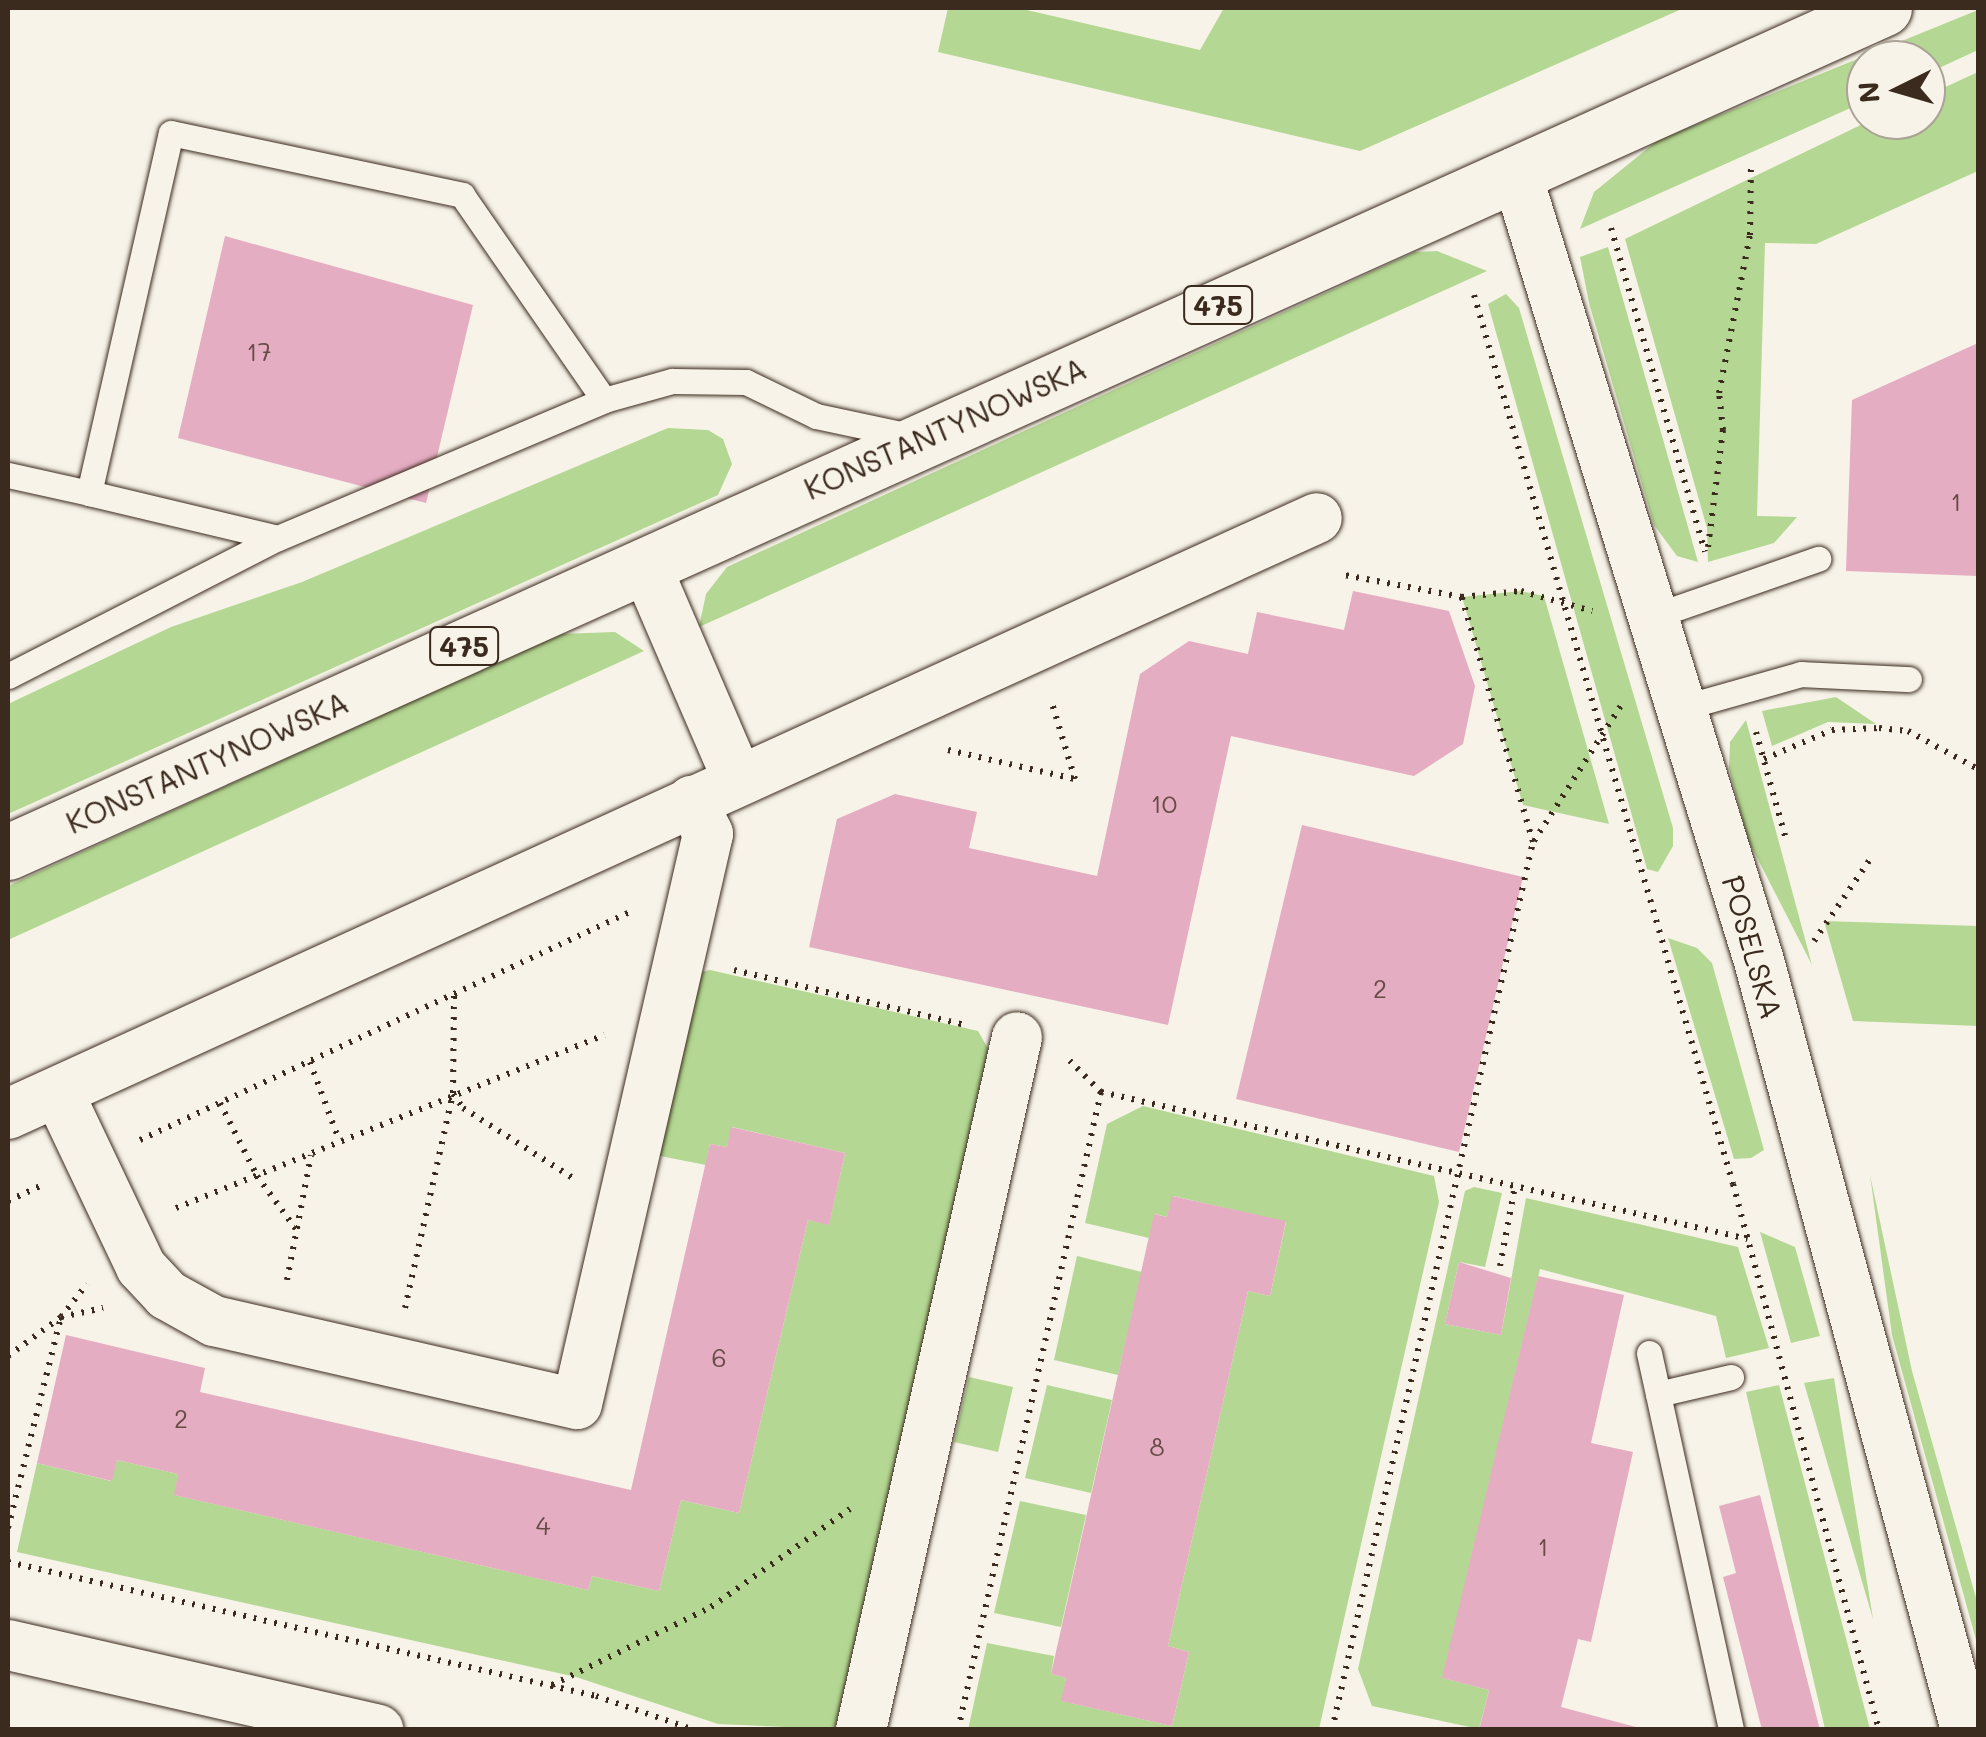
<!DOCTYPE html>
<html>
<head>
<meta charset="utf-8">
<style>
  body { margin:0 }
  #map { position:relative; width:1986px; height:1737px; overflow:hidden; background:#f7f3e8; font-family:Mali,sans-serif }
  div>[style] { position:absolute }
  .green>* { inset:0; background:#b4d893 }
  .building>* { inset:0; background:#e5adc2 }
  .path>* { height:6px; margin-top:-3px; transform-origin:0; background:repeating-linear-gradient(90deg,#3b2a1e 0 2.5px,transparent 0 10.5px) }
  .roads { filter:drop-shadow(0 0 2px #3b2a1e) drop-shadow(0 0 2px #3b2a1e) }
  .lane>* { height:25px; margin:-12.5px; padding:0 12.5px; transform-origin:12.5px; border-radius:12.5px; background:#f7f3e8 }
  .street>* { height:50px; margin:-25px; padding:0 25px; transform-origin:25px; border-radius:25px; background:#f7f3e8 }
  .primary>* { height:55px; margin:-27.5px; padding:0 27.5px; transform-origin:27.5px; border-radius:27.5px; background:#f7f3e8 }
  span { translate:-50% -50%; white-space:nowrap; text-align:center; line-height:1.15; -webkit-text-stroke:9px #f7f3e8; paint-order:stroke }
  .number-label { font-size:25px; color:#664b47 }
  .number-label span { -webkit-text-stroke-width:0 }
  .shield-label span { padding:2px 8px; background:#f7f3e8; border:2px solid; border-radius:8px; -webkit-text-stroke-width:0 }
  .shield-label { font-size:28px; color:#3b2a1e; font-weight:700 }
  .street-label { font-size:30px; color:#3b2a1e }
  .frame { position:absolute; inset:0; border:10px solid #3b2a1e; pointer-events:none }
  .north { position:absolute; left:1846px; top:40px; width:100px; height:100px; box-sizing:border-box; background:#f7f3e8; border:2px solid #aca397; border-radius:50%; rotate:265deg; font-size:28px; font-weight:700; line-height:40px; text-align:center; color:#3b2a1e }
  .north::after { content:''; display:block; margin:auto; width:35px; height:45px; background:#3b2a1e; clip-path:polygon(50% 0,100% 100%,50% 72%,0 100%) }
</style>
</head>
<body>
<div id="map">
  <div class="green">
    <div style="clip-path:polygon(948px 8px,1018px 8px,1200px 50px,1224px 8px,1684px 8px,1360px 151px,938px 52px)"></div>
    <div style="clip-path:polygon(1978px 10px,1978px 50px,1926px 74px,1926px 60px,1866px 60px,1866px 101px,1580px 229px,1594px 192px,1658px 140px)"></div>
    <div style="clip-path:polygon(1978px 72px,1978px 171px,1816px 244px,1765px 243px,1757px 516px,1797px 517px,1774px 543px,1708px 562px,1707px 528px,1625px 239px,1871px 120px,1926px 120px,1926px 96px)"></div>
    <div style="clip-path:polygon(1608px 247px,1698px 562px,1677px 556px,1654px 525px,1589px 303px,1580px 257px)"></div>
    <div style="clip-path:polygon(1437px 251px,1487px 271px,699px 627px,706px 594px,727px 567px,1415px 252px)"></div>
    <div style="clip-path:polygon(1506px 294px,1519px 308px,1673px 828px,1673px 846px,1658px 872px,1647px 869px,1488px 304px)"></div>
    <div style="clip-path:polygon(668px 428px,708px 430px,723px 439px,732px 464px,718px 495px,8px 814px,8px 704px,171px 627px,302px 582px)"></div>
    <div style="clip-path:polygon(1521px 591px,1544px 596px,1609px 824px,1523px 805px,1462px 597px)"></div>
    <div style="clip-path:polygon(615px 632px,644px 651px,8px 940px,8px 886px,558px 634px)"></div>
    <div style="clip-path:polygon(1836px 697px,1876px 724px,1828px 722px,1772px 746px,1762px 711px)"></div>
    <div style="clip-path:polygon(1746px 720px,1812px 965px,1748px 840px,1729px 768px,1730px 742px)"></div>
    <div style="clip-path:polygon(1824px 921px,1978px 926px,1978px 1026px,1853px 1021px)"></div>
    <div style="clip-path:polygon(1668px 938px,1697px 948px,1712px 963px,1764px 1150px,1751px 1158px,1734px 1159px)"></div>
    <div style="clip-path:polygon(710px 970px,978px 1031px,990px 1052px,835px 1729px,718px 1724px,576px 1677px,17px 1552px,37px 1463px,111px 1481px,117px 1460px,178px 1474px,175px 1495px,588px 1590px,592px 1576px,659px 1591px,681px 1500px,739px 1513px,808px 1220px,829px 1224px,845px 1153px,732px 1127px,727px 1147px,710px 1144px,706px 1165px,650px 1154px,687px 975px)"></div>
    <div style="clip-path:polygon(1143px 1106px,1434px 1176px,1439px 1202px,1319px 1729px,968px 1730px,987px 1643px,1054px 1656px,1051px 1674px,1066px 1678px,1062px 1701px,1172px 1726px,1189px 1652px,1168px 1646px,1248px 1291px,1270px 1296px,1286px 1222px,1173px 1196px,1167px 1217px,1155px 1214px,1149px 1238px,1085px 1223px,1107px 1124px)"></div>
    <div style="clip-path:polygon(1870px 1175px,1912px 1371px,1978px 1605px,1978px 1647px,1892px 1335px)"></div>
    <div style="clip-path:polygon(1474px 1187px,1502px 1193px,1485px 1267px,1459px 1262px,1445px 1324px,1501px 1335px,1526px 1198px,1738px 1247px,1769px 1348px,1726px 1358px,1716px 1316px,1540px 1269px,1443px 1678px,1489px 1690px,1479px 1729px,1372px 1706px,1358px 1669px,1465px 1191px)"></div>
    <div style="clip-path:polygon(1760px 1232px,1795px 1247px,1820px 1336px,1791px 1343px)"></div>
    <div style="clip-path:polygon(1077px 1256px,1142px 1272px,1118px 1375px,1054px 1360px)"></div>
    <div style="clip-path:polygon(969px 1377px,1013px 1387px,998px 1452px,954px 1442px)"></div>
    <div style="clip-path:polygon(1834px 1378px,1873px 1619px,1804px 1383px)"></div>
    <div style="clip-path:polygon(1047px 1385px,1112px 1400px,1091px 1493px,1025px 1478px)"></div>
    <div style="clip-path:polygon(1779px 1385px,1870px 1729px,1825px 1729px,1746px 1392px)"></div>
    <div style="clip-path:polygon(1020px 1501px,1086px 1515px,1061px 1627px,994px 1613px)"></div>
  </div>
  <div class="building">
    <div style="clip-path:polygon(225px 236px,473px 305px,426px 503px,178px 438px)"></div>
    <div style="clip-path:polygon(1978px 343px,1978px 576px,1846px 571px,1852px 400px)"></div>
    <div style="clip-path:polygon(1353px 591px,1449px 611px,1475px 686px,1463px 744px,1414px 776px,1231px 736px,1168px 1025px,809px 947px,837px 819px,895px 794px,977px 812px,969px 848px,1097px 876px,1140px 674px,1189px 641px,1248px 654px,1257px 612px,1344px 630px)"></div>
    <div style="clip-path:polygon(1302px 825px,1523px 877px,1459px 1152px,1236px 1099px)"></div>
    <div style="clip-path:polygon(731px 1127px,845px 1153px,829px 1225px,808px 1220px,739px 1513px,681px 1500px,659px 1591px,592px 1576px,588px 1590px,174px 1495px,178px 1474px,117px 1460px,112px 1481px,37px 1463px,66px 1335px,205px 1368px,200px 1392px,631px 1490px,710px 1144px,727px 1147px)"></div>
    <div style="clip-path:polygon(1172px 1196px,1286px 1221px,1270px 1296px,1248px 1291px,1168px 1646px,1189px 1652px,1172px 1726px,1061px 1701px,1066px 1678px,1051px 1674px,1154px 1214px,1167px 1217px)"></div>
    <div style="clip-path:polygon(1459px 1262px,1511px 1278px,1501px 1335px,1445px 1324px)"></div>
    <div style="clip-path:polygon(1538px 1276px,1624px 1295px,1591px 1443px,1633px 1452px,1591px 1642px,1578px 1639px,1561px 1707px,1647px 1730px,1479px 1730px,1489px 1690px,1442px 1678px)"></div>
    <div style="clip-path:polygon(1760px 1495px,1777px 1562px,1820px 1730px,1762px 1730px,1723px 1577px,1736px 1573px,1719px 1506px)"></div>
  </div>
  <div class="path">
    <div style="left:1611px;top:228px;width:337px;rotate:73.8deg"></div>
    <div style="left:1474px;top:295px;width:926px;rotate:73.76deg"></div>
    <div style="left:1733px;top:1184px;width:565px;rotate:75.03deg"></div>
    <div style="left:1708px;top:547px;width:118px;rotate:-82.7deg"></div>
    <div style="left:1723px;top:430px;width:37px;rotate:-96deg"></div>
    <div style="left:1719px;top:393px;width:161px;rotate:-78.9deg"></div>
    <div style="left:1750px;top:235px;width:72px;rotate:-89.2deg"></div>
    <div style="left:1462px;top:597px;width:59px;rotate:-5.8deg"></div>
    <div style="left:1521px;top:591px;width:74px;rotate:15.7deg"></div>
    <div style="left:1756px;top:732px;width:108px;rotate:74.4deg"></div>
    <div style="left:948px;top:750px;width:130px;rotate:12.9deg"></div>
    <div style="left:1075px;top:779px;width:83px;rotate:-106.9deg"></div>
    <div style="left:1764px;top:759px;width:74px;rotate:-23.1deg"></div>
    <div style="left:1832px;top:730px;width:47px;rotate:-2.4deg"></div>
    <div style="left:1879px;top:728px;width:29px;rotate:6deg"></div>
    <div style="left:1908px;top:731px;width:80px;rotate:28.5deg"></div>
    <div style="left:1534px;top:841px;width:163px;rotate:-57.3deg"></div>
    <div style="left:1814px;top:941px;width:101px;rotate:-55.5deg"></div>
    <div style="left:734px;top:970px;width:237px;rotate:13.4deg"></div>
    <div style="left:310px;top:1062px;width:83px;rotate:69.6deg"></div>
    <div style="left:1101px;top:1092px;width:663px;rotate:12.8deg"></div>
    <div style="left:453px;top:1094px;width:17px;rotate:54deg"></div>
    <div style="left:463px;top:1108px;width:130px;rotate:32.5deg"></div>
    <div style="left:220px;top:1103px;width:82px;rotate:63.1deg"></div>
    <div style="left:257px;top:1176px;width:66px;rotate:53.7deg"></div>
    <div style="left:140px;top:1140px;width:543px;rotate:-24.96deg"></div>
    <div style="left:8px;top:1201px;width:38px;rotate:-25deg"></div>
    <div style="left:176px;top:1208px;width:462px;rotate:-22deg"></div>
    <div style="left:1500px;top:1266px;width:81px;rotate:-79.4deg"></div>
    <div style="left:287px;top:1280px;width:127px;rotate:-79.1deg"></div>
    <div style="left:405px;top:1308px;width:220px;rotate:-77.4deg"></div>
    <div style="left:453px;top:1093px;width:99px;rotate:-89.4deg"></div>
    <div style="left:8px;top:1356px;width:66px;rotate:-36.3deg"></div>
    <div style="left:61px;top:1317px;width:43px;rotate:-12.1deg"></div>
    <div style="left:8px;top:1528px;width:218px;rotate:-75.9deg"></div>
    <div style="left:61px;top:1317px;width:42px;rotate:-51.8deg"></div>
    <div style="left:8px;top:1562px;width:603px;rotate:12.84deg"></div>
    <div style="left:596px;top:1696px;width:104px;rotate:19.1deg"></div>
    <div style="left:552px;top:1685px;width:177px;rotate:-26.1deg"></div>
    <div style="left:711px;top:1607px;width:170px;rotate:-35.2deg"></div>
    <div style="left:958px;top:1730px;width:654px;rotate:-77.37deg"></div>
    <div style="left:1101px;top:1092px;width:45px;rotate:-135deg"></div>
    <div style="left:1332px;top:1730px;width:910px;rotate:-77.25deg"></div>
    <div style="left:1533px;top:842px;width:255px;rotate:-106.2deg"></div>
    <div style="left:1462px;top:597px;width:125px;rotate:-169.4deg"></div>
  </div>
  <div class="roads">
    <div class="lane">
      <div style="left:8px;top:475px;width:83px;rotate:12.5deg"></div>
      <div style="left:89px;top:493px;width:369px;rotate:-77.2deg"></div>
      <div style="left:171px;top:133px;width:298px;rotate:12deg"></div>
      <div style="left:462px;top:195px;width:249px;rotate:55.3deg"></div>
      <div style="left:89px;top:493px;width:194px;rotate:13.4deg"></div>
      <div style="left:1654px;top:616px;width:174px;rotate:-19.2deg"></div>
      <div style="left:8px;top:676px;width:303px;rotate:-27.1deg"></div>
      <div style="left:278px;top:538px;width:354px;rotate:-22.9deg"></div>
      <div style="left:604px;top:400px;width:71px;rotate:-15.6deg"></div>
      <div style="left:672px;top:381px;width:74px;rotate:0.8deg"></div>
      <div style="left:746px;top:382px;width:78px;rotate:25.9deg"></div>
      <div style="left:816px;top:416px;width:96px;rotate:12deg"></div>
      <div style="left:1681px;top:708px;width:125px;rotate:-15.8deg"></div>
      <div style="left:1801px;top:674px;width:108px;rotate:2.7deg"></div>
      <div style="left:1649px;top:1353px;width:386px;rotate:77.7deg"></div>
      <div style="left:1658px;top:1394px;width:75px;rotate:-13.1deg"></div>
    </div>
    <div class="street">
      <div style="left:1516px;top:172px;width:826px;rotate:72.88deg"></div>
      <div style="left:1759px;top:961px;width:796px;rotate:74.93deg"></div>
      <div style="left:645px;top:564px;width:235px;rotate:66.7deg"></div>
      <div style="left:58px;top:1092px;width:194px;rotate:64.6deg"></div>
      <div style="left:141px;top:1267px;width:38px;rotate:47deg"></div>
      <div style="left:167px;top:1295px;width:54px;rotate:29deg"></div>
      <div style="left:214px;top:1321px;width:372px;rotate:12.9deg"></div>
      <div style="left:577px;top:1404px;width:585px;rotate:-77.06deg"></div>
      <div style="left:708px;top:834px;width:37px;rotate:-116deg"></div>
      <div style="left:8px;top:1114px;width:1438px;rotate:-24.48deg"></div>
      <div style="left:8px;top:1645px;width:380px;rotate:12.9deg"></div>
      <div style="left:861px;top:1730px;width:710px;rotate:-77.31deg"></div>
    </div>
    <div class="primary">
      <div style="left:8px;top:852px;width:2057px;rotate:-24.22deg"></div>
    </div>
  </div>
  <div class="number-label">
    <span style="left:259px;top:351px">17</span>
    <span style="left:1956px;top:501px">1</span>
    <span style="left:1164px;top:803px">10</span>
    <span style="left:1380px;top:988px">2</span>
    <span style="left:719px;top:1357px">6</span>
    <span style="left:181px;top:1418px">2</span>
    <span style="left:1157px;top:1446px">8</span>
    <span style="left:543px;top:1525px">4</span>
    <span style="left:1543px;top:1546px">1</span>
  </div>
  <div class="shield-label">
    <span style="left:1218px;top:305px">475</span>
    <span style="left:464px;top:646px">475</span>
  </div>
  <div class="street-label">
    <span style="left:945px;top:428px;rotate:-24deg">KONSTANTYNOWSKA</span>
    <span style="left:207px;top:762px;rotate:-24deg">KONSTANTYNOWSKA</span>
    <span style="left:1753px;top:947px;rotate:74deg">POSELSKA</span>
  </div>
  <div class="frame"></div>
  <div class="north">N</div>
</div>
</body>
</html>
